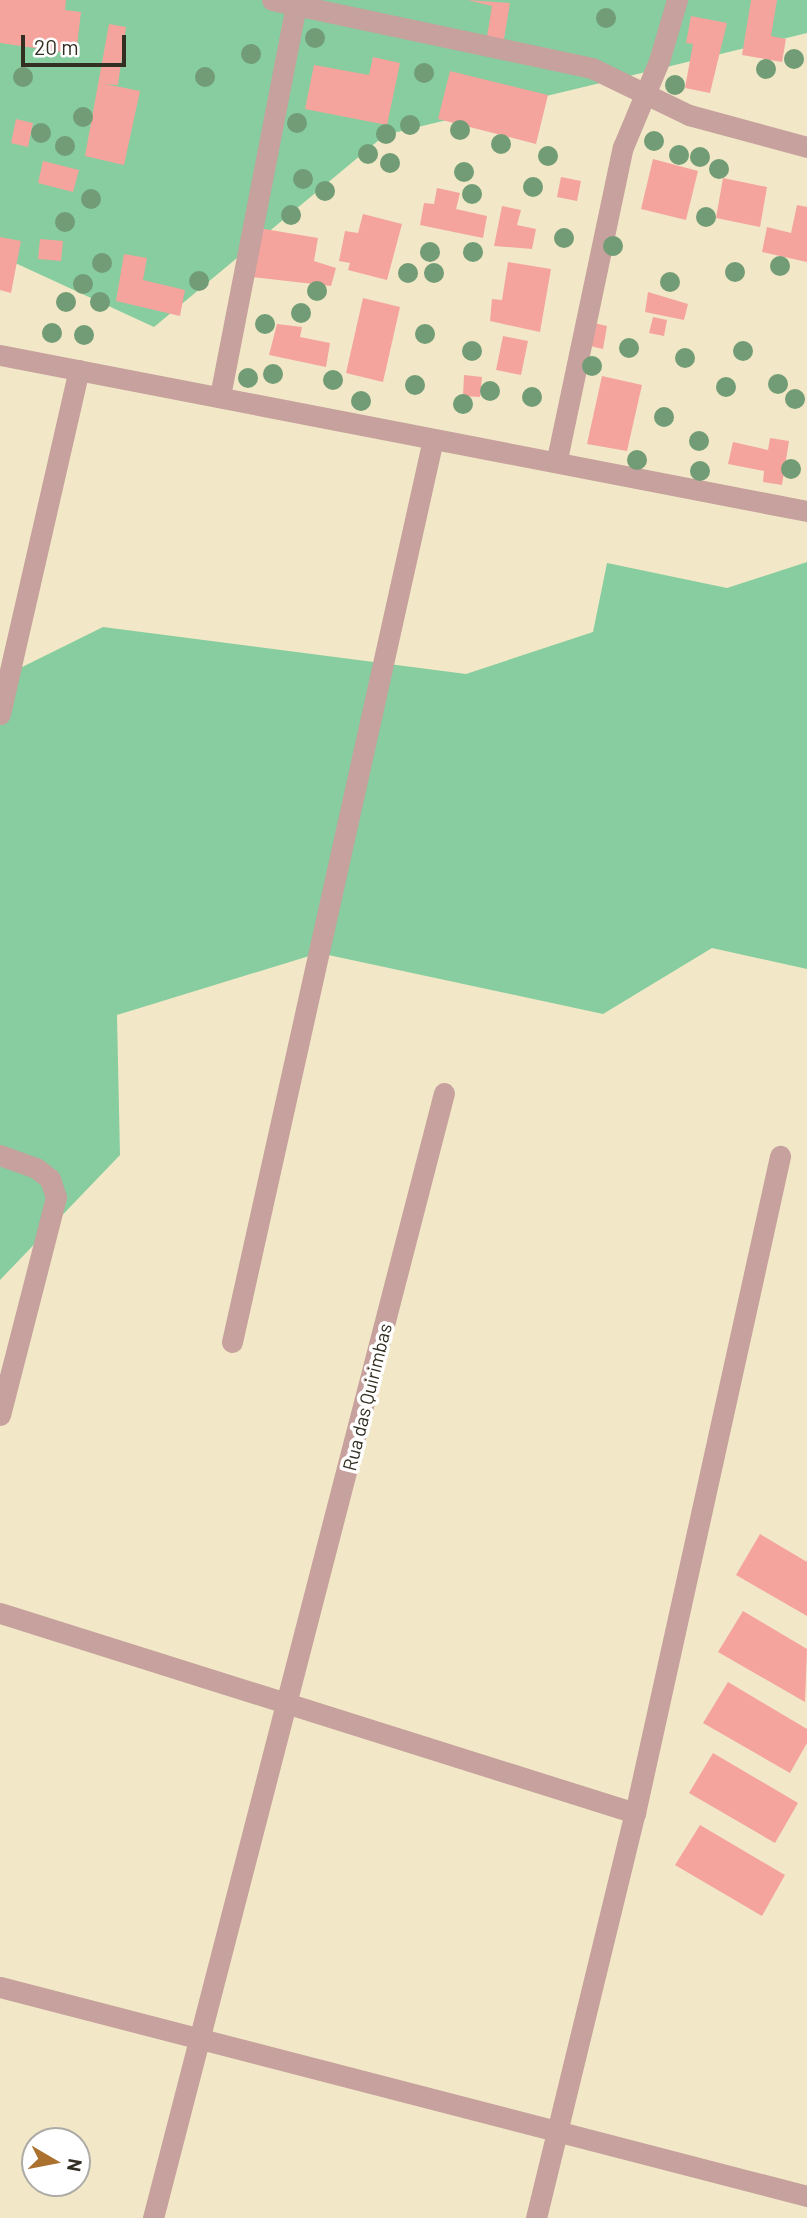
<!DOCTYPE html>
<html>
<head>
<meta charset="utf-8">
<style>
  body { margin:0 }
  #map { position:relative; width:807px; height:2218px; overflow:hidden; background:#f2e8c7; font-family:Barlow,sans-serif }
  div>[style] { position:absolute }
  .green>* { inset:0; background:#87cd9f }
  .building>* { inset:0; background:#f4a49d }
  .street>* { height:21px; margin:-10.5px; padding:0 10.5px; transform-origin:10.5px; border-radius:10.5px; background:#c6a19d }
  .trees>* { width:20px; height:20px; margin:-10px; border-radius:50%; background:#719c76 }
  span { translate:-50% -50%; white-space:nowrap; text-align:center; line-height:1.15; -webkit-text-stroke:7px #fff; paint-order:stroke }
  .street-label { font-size:19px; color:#322e21 }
  .north { position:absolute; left:21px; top:2127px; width:70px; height:70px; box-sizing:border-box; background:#fff; border:2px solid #adaba6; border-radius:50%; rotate:100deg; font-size:19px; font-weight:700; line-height:28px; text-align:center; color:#322e21 }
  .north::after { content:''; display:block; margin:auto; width:24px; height:32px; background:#aa712f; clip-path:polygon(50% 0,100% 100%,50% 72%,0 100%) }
  .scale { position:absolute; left:21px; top:35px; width:105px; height:32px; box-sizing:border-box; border:4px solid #322e21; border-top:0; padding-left:9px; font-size:21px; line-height:24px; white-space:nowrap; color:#322e21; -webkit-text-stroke:5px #fff; paint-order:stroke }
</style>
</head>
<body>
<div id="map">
  <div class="green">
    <div style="clip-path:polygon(0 0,807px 0,807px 33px,385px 135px,154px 327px,0 256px)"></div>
    <div style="clip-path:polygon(807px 562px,807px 969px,712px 948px,603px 1014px,319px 953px,117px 1015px,120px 1155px,0 1280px,0 678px,103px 627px,466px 674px,593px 632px,607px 563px,727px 588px)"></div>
  </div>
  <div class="building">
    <div style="clip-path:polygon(0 0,66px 0,65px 10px,81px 12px,76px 54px,0 43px)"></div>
    <div style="clip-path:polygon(467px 0,510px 3px,502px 51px,485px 48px,492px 6px)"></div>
    <div style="clip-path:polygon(751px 0,777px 0,771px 36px,786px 39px,782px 62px,742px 55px)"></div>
    <div style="clip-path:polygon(691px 16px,727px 23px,710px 93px,685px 88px,693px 44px,686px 43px)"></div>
    <div style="clip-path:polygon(109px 24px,126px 27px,118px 85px,105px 84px,140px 91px,124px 165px,85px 156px)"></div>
    <div style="clip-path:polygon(373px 57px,400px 63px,387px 125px,305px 109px,314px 65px,369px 75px)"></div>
    <div style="clip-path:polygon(450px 71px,548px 95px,536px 144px,438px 119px)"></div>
    <div style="clip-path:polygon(16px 119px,33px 123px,28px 147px,11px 143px)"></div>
    <div style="clip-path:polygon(653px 159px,698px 171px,686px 220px,641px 209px)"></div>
    <div style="clip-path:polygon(43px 161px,79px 170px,73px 192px,38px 183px)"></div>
    <div style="clip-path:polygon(561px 177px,581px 181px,577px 201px,557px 197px)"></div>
    <div style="clip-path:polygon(723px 178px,767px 187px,760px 227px,716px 218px)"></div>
    <div style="clip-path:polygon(437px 188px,460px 193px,456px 209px,487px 216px,483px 238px,420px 225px,424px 203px,434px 204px)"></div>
    <div style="clip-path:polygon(797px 205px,807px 207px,807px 262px,762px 252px,767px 227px,791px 233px)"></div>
    <div style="clip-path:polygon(502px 206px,521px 210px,517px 225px,536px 229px,532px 249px,494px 246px)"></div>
    <div style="clip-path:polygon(363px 214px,402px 224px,387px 280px,348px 270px,350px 263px,339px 261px,345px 231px,358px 233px)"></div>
    <div style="clip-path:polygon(252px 227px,318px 238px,314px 261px,336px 268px,331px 286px,244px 276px)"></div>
    <div style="clip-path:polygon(0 237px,21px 241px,11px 293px,0 290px)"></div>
    <div style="clip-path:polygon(40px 239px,63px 241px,61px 261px,38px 259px)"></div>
    <div style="clip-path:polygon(124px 254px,147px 258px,143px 280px,185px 290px,180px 316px,116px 301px)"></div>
    <div style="clip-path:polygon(508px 262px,551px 269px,540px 332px,490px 321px,492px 299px,502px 300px)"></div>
    <div style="clip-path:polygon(648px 292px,688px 304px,684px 320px,645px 312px)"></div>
    <div style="clip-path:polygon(363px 298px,400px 307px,383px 382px,346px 373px)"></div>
    <div style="clip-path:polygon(653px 317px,667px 320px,664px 336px,649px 333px)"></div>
    <div style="clip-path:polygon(585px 321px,607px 326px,603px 349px,581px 344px)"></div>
    <div style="clip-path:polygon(277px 324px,302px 327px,300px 337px,330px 343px,326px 367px,269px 355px)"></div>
    <div style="clip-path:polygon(503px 336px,528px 341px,521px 375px,496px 370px)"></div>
    <div style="clip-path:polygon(464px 375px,482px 377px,480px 397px,463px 396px)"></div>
    <div style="clip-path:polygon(602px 376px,642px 385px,627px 451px,587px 444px)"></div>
    <div style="clip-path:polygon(770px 438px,789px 441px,782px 485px,763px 482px,764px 471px,728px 464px,733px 442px,768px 450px)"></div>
    <div style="clip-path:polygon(760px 1534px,807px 1562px,807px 1616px,736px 1575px)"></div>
    <div style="clip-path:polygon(743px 1611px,807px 1649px,805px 1702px,718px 1652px)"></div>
    <div style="clip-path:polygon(728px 1682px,807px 1729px,807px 1743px,790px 1773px,703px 1723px)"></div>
    <div style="clip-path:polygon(713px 1753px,798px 1803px,775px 1843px,689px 1793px)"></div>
    <div style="clip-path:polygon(700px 1825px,785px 1875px,762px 1916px,675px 1865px)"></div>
  </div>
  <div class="street">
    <div style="left:272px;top:0;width:327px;rotate:12deg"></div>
    <div style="left:592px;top:68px;width:108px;rotate:25.9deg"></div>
    <div style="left:689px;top:115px;width:122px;rotate:15.2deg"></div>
    <div style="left:0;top:355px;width:822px;rotate:10.94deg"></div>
    <div style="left:220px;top:396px;width:403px;rotate:-79deg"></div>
    <div style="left:557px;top:459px;width:319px;rotate:-78.1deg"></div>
    <div style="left:623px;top:147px;width:93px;rotate:-67.3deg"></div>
    <div style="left:659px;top:61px;width:64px;rotate:-73.6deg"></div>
    <div style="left:0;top:714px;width:353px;rotate:-77.1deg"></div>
    <div style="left:0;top:1155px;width:38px;rotate:20deg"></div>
    <div style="left:36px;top:1168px;width:18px;rotate:38deg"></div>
    <div style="left:50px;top:1179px;width:19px;rotate:72deg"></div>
    <div style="left:56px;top:1197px;width:225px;rotate:104.4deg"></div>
    <div style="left:232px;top:1342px;width:925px;rotate:-77.45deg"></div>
    <div style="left:0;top:1613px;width:666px;rotate:17.48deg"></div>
    <div style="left:0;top:1987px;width:834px;rotate:14.52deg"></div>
    <div style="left:153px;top:2218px;width:1162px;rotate:-75.5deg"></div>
    <div style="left:536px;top:2218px;width:417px;rotate:-76.3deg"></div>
    <div style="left:635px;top:1813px;width:673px;rotate:-77.55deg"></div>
  </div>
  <div class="trees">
    <div style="left:606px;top:18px"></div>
    <div style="left:315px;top:38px"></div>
    <div style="left:251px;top:54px"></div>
    <div style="left:794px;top:59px"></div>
    <div style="left:766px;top:69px"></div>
    <div style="left:424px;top:73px"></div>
    <div style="left:23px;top:77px"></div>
    <div style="left:205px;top:77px"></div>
    <div style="left:675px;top:85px"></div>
    <div style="left:83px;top:117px"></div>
    <div style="left:297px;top:123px"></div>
    <div style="left:410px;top:125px"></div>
    <div style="left:460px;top:130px"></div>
    <div style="left:41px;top:133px"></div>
    <div style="left:386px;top:134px"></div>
    <div style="left:654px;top:141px"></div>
    <div style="left:501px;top:144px"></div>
    <div style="left:65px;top:146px"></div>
    <div style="left:368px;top:154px"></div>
    <div style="left:679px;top:155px"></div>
    <div style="left:548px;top:156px"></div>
    <div style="left:700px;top:157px"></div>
    <div style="left:390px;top:163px"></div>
    <div style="left:719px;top:169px"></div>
    <div style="left:464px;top:172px"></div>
    <div style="left:303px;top:179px"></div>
    <div style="left:533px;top:187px"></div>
    <div style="left:325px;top:191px"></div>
    <div style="left:472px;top:194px"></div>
    <div style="left:91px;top:199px"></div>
    <div style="left:291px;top:215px"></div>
    <div style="left:706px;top:217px"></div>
    <div style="left:65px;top:222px"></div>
    <div style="left:564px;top:238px"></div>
    <div style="left:613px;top:246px"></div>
    <div style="left:430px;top:252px"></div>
    <div style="left:473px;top:252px"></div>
    <div style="left:102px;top:263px"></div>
    <div style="left:780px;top:266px"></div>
    <div style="left:735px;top:272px"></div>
    <div style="left:408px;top:273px"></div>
    <div style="left:434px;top:273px"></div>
    <div style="left:199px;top:281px"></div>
    <div style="left:670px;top:282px"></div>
    <div style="left:83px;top:284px"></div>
    <div style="left:317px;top:291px"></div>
    <div style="left:66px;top:302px"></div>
    <div style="left:100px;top:302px"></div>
    <div style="left:301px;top:313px"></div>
    <div style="left:265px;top:324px"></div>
    <div style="left:52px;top:333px"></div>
    <div style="left:425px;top:334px"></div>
    <div style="left:84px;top:335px"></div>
    <div style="left:629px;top:348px"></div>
    <div style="left:472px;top:351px"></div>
    <div style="left:743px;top:351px"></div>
    <div style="left:685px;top:358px"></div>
    <div style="left:592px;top:366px"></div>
    <div style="left:273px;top:374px"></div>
    <div style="left:248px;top:378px"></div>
    <div style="left:333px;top:380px"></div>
    <div style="left:778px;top:384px"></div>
    <div style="left:415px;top:385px"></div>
    <div style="left:726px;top:387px"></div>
    <div style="left:490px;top:391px"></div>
    <div style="left:532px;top:397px"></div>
    <div style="left:795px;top:399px"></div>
    <div style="left:361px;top:401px"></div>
    <div style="left:463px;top:404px"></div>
    <div style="left:664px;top:417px"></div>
    <div style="left:699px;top:441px"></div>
    <div style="left:637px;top:460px"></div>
    <div style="left:791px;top:469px"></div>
    <div style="left:700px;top:471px"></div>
  </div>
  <div class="street-label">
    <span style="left:367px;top:1397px;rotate:-76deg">Rua das Quirimbas</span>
  </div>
  <div class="north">N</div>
  <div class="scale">20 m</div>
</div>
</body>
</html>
